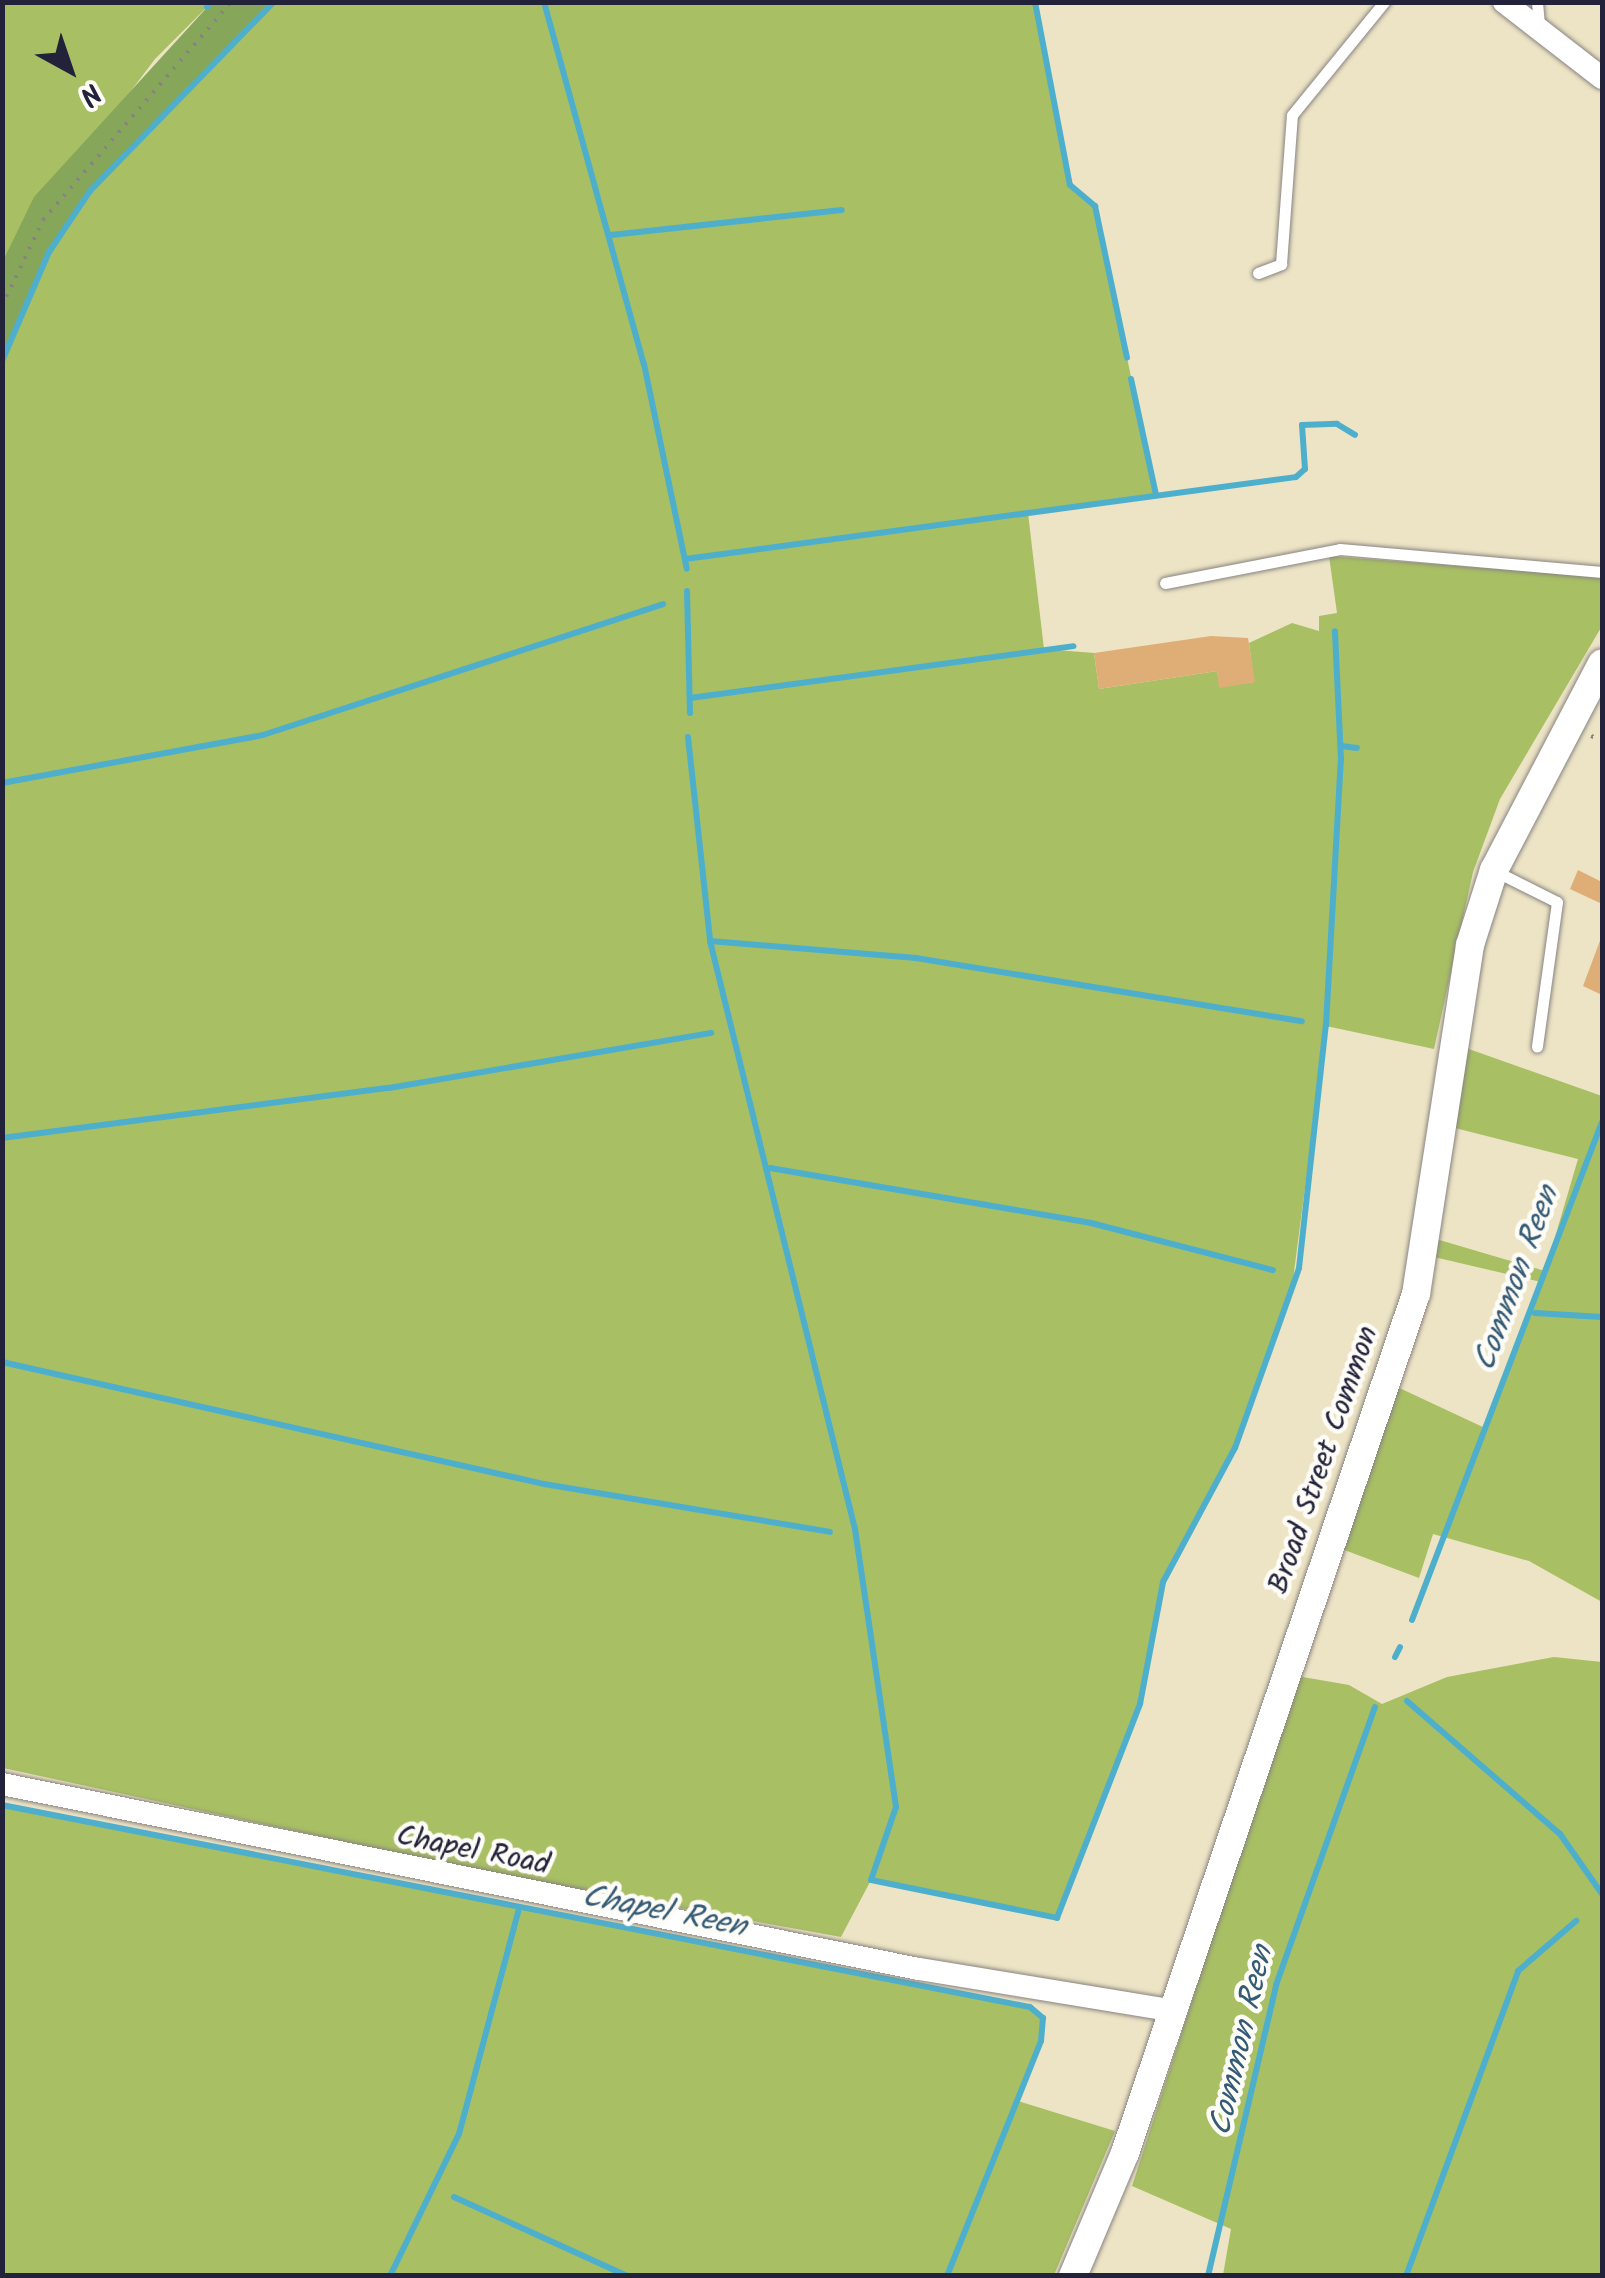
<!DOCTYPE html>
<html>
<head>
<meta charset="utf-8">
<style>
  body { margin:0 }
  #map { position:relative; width:1605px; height:2278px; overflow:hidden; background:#ede4c5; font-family:Kalam,sans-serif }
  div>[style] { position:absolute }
  .green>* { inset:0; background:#a8bf64 }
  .forest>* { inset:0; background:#86a65a }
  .stream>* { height:6px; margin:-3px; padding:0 3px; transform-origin:3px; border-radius:3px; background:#4eafcd }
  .building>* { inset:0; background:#dfae76 }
  .path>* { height:4px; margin-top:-2px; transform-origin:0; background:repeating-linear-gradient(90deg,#888380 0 2.5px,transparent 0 10.5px) }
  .roads { filter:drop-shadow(0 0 2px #888380) drop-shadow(0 0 2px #888380) }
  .service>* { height:11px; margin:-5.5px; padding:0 5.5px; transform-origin:5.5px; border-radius:5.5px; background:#fff }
  .minor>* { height:22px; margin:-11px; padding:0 11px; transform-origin:11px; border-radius:11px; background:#fff }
  .tertiary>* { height:28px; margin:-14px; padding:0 14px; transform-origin:14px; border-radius:14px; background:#fff }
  span { translate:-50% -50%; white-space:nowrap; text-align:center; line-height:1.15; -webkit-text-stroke:9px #fdfcf7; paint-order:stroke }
  .street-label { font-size:30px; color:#22223b }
  .water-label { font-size:32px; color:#345a75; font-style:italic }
  .frame { position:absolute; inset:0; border:5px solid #22223b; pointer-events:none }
  .north { position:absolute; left:20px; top:20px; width:100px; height:100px; -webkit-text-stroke:8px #fdfcf7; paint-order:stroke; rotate:140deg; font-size:28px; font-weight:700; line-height:40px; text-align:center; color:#22223b }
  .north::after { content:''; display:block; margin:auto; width:35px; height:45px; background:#22223b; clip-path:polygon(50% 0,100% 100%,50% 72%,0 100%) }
</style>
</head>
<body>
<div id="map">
  <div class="green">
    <div style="clip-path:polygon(3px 3px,211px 3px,155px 59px,3px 261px)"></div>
    <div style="clip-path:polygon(274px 3px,1035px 3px,1070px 185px,1095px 206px,1156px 495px,1028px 513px,1044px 649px,1094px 653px,1099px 689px,1217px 671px,1220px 687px,1254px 682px,1249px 643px,1292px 623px,1319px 631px,1319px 616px,1337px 613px,1329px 556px,1602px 577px,1602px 626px,1500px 799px,1473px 872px,1434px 1049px,1326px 1026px,1291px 1295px,1235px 1448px,1163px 1582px,1140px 1704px,1057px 1918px,871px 1880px,841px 1937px,498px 1875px,3px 1768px,2px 361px,49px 252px,90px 191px)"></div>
    <div style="clip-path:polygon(1466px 1048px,1602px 1096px,1602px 1602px,1529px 1561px,1433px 1534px,1419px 1578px,1339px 1548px,1393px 1385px,1485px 1428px,1541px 1282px,1434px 1257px,1436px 1239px,1545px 1271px,1578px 1159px,1455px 1128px)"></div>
    <div style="clip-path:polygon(1554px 1657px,1602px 1662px,1602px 2275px,1223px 2275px,1231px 2229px,1132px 2186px,1297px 1676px,1349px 1685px,1382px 1704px,1447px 1677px)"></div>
    <div style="clip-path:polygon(3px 1805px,1030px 2007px,1043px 2018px,1041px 2041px,1018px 2101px,1115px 2131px,1054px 2275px,3px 2275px)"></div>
  </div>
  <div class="forest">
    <div style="clip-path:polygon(211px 3px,274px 3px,90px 191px,49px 252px,3px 361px,3px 261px,34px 197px)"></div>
  </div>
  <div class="stream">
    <div style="left:544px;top:2px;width:376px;rotate:74.6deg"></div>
    <div style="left:644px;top:364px;width:209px;rotate:78.2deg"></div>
    <div style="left:1035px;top:2px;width:186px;rotate:79.2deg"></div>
    <div style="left:1070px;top:185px;width:33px;rotate:40deg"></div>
    <div style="left:1095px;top:206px;width:155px;rotate:78.1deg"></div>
    <div style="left:207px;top:7px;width:6px;rotate:-51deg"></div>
    <div style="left:611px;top:235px;width:232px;rotate:-6.2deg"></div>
    <div style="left:2px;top:361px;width:119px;rotate:-66.7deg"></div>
    <div style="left:49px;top:252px;width:73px;rotate:-56.1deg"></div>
    <div style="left:90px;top:191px;width:264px;rotate:-45.8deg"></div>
    <div style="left:1131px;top:379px;width:119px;rotate:77.8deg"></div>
    <div style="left:685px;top:559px;width:616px;rotate:-7.64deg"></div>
    <div style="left:1296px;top:477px;width:12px;rotate:-42deg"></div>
    <div style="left:1305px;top:469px;width:44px;rotate:-93.9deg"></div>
    <div style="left:1302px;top:425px;width:35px;rotate:-2deg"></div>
    <div style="left:1337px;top:424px;width:21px;rotate:31deg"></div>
    <div style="left:687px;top:591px;width:122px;rotate:88.6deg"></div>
    <div style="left:690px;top:698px;width:387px;rotate:-7.7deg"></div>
    <div style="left:688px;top:737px;width:205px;rotate:83.8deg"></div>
    <div style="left:710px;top:941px;width:606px;rotate:76.15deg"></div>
    <div style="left:855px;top:1529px;width:281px;rotate:81.6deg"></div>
    <div style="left:896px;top:1807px;width:77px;rotate:108.9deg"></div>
    <div style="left:871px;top:1880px;width:190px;rotate:11.5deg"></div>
    <div style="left:1057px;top:1918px;width:230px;rotate:-68.8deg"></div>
    <div style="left:1140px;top:1704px;width:124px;rotate:-79.3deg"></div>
    <div style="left:1163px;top:1582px;width:152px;rotate:-61.8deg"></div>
    <div style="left:1235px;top:1448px;width:191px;rotate:-70.4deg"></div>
    <div style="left:1299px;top:1268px;width:244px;rotate:-83.7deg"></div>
    <div style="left:1326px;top:1025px;width:265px;rotate:-86.8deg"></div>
    <div style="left:1341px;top:760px;width:129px;rotate:-92.7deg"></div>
    <div style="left:1341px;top:746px;width:16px;rotate:7deg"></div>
    <div style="left:2px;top:783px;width:265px;rotate:-10.4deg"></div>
    <div style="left:263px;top:735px;width:421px;rotate:-18.1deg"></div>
    <div style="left:710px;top:941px;width:207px;rotate:4.7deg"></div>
    <div style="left:916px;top:958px;width:391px;rotate:9.3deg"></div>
    <div style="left:2px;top:1138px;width:390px;rotate:-7.4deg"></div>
    <div style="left:389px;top:1088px;width:327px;rotate:-9.7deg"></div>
    <div style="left:770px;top:1168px;width:326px;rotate:9.7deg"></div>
    <div style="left:1091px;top:1223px;width:188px;rotate:14.5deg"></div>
    <div style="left:1535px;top:1313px;width:67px;rotate:3.4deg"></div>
    <div style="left:2px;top:1362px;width:556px;rotate:12.69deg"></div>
    <div style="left:544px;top:1484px;width:290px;rotate:9.5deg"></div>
    <div style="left:1412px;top:1620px;width:533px;rotate:-69.12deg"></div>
    <div style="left:1395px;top:1657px;width:11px;rotate:-63deg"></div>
    <div style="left:1407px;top:1701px;width:203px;rotate:41deg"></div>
    <div style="left:1560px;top:1834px;width:73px;rotate:55deg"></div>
    <div style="left:2px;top:1805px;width:1048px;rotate:11.12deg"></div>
    <div style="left:1030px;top:2007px;width:17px;rotate:40deg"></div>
    <div style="left:1043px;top:2018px;width:23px;rotate:95deg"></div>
    <div style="left:1041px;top:2041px;width:253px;rotate:111.8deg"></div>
    <div style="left:454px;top:2197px;width:190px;rotate:24.5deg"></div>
    <div style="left:390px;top:2276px;width:158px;rotate:-64.1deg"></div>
    <div style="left:459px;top:2134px;width:230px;rotate:-75.1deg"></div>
    <div style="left:1208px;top:2276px;width:299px;rotate:-76.8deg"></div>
    <div style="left:1276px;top:1985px;width:295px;rotate:-70.4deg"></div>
    <div style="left:1406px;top:2276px;width:325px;rotate:-69.8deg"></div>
    <div style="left:1518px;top:1971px;width:77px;rotate:-40.8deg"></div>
  </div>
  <div class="building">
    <div style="clip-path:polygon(1211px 636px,1248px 638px,1255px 682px,1219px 688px,1217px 671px,1099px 689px,1094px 653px)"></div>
    <div style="clip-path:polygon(1578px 870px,1602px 882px,1602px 904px,1570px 889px)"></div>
    <div style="clip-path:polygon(1601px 938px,1602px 939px,1602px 995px,1583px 986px)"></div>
  </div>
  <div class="path">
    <div style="left:2px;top:306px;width:95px;rotate:-64.5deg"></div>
    <div style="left:43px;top:220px;width:288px;rotate:-49.2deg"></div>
    <div style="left:1591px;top:736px;width:12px;rotate:20deg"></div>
  </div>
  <div class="roads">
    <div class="service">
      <div style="left:1537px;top:2px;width:24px;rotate:85deg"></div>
      <div style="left:1258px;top:273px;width:25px;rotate:-21deg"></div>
      <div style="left:1281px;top:264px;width:149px;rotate:-85.8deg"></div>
      <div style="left:1292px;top:115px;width:146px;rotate:-50.8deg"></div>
      <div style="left:1165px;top:583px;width:178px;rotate:-11deg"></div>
      <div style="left:1340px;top:549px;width:263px;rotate:5deg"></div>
      <div style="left:1495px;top:871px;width:69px;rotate:26.6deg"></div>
      <div style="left:1557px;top:902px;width:146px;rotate:97.9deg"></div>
    </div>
    <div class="minor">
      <div style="left:1504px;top:2px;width:124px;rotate:37.8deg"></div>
      <div style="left:2px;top:1784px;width:935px;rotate:11.41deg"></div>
      <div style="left:919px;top:1969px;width:254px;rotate:9.3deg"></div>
    </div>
    <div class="tertiary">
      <div style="left:1073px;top:2276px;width:134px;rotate:-67.1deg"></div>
      <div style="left:1125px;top:2153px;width:907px;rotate:-71.29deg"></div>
      <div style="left:1416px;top:1294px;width:353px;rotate:-81.2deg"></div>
      <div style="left:1470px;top:945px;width:79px;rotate:-72.3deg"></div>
      <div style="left:1494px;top:870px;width:233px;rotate:-62.4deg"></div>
    </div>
  </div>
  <div class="street-label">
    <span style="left:1324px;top:1460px;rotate:-71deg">Broad Street Common</span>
    <span style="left:473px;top:1851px;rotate:11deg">Chapel Road</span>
  </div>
  <div class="water-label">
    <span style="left:1518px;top:1279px;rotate:-70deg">Common Reen</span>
    <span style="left:664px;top:1913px;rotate:11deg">Chapel Reen</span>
    <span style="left:1243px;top:2041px;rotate:-77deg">Common Reen</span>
  </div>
  <div class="frame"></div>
  <div class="north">N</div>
</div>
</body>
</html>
